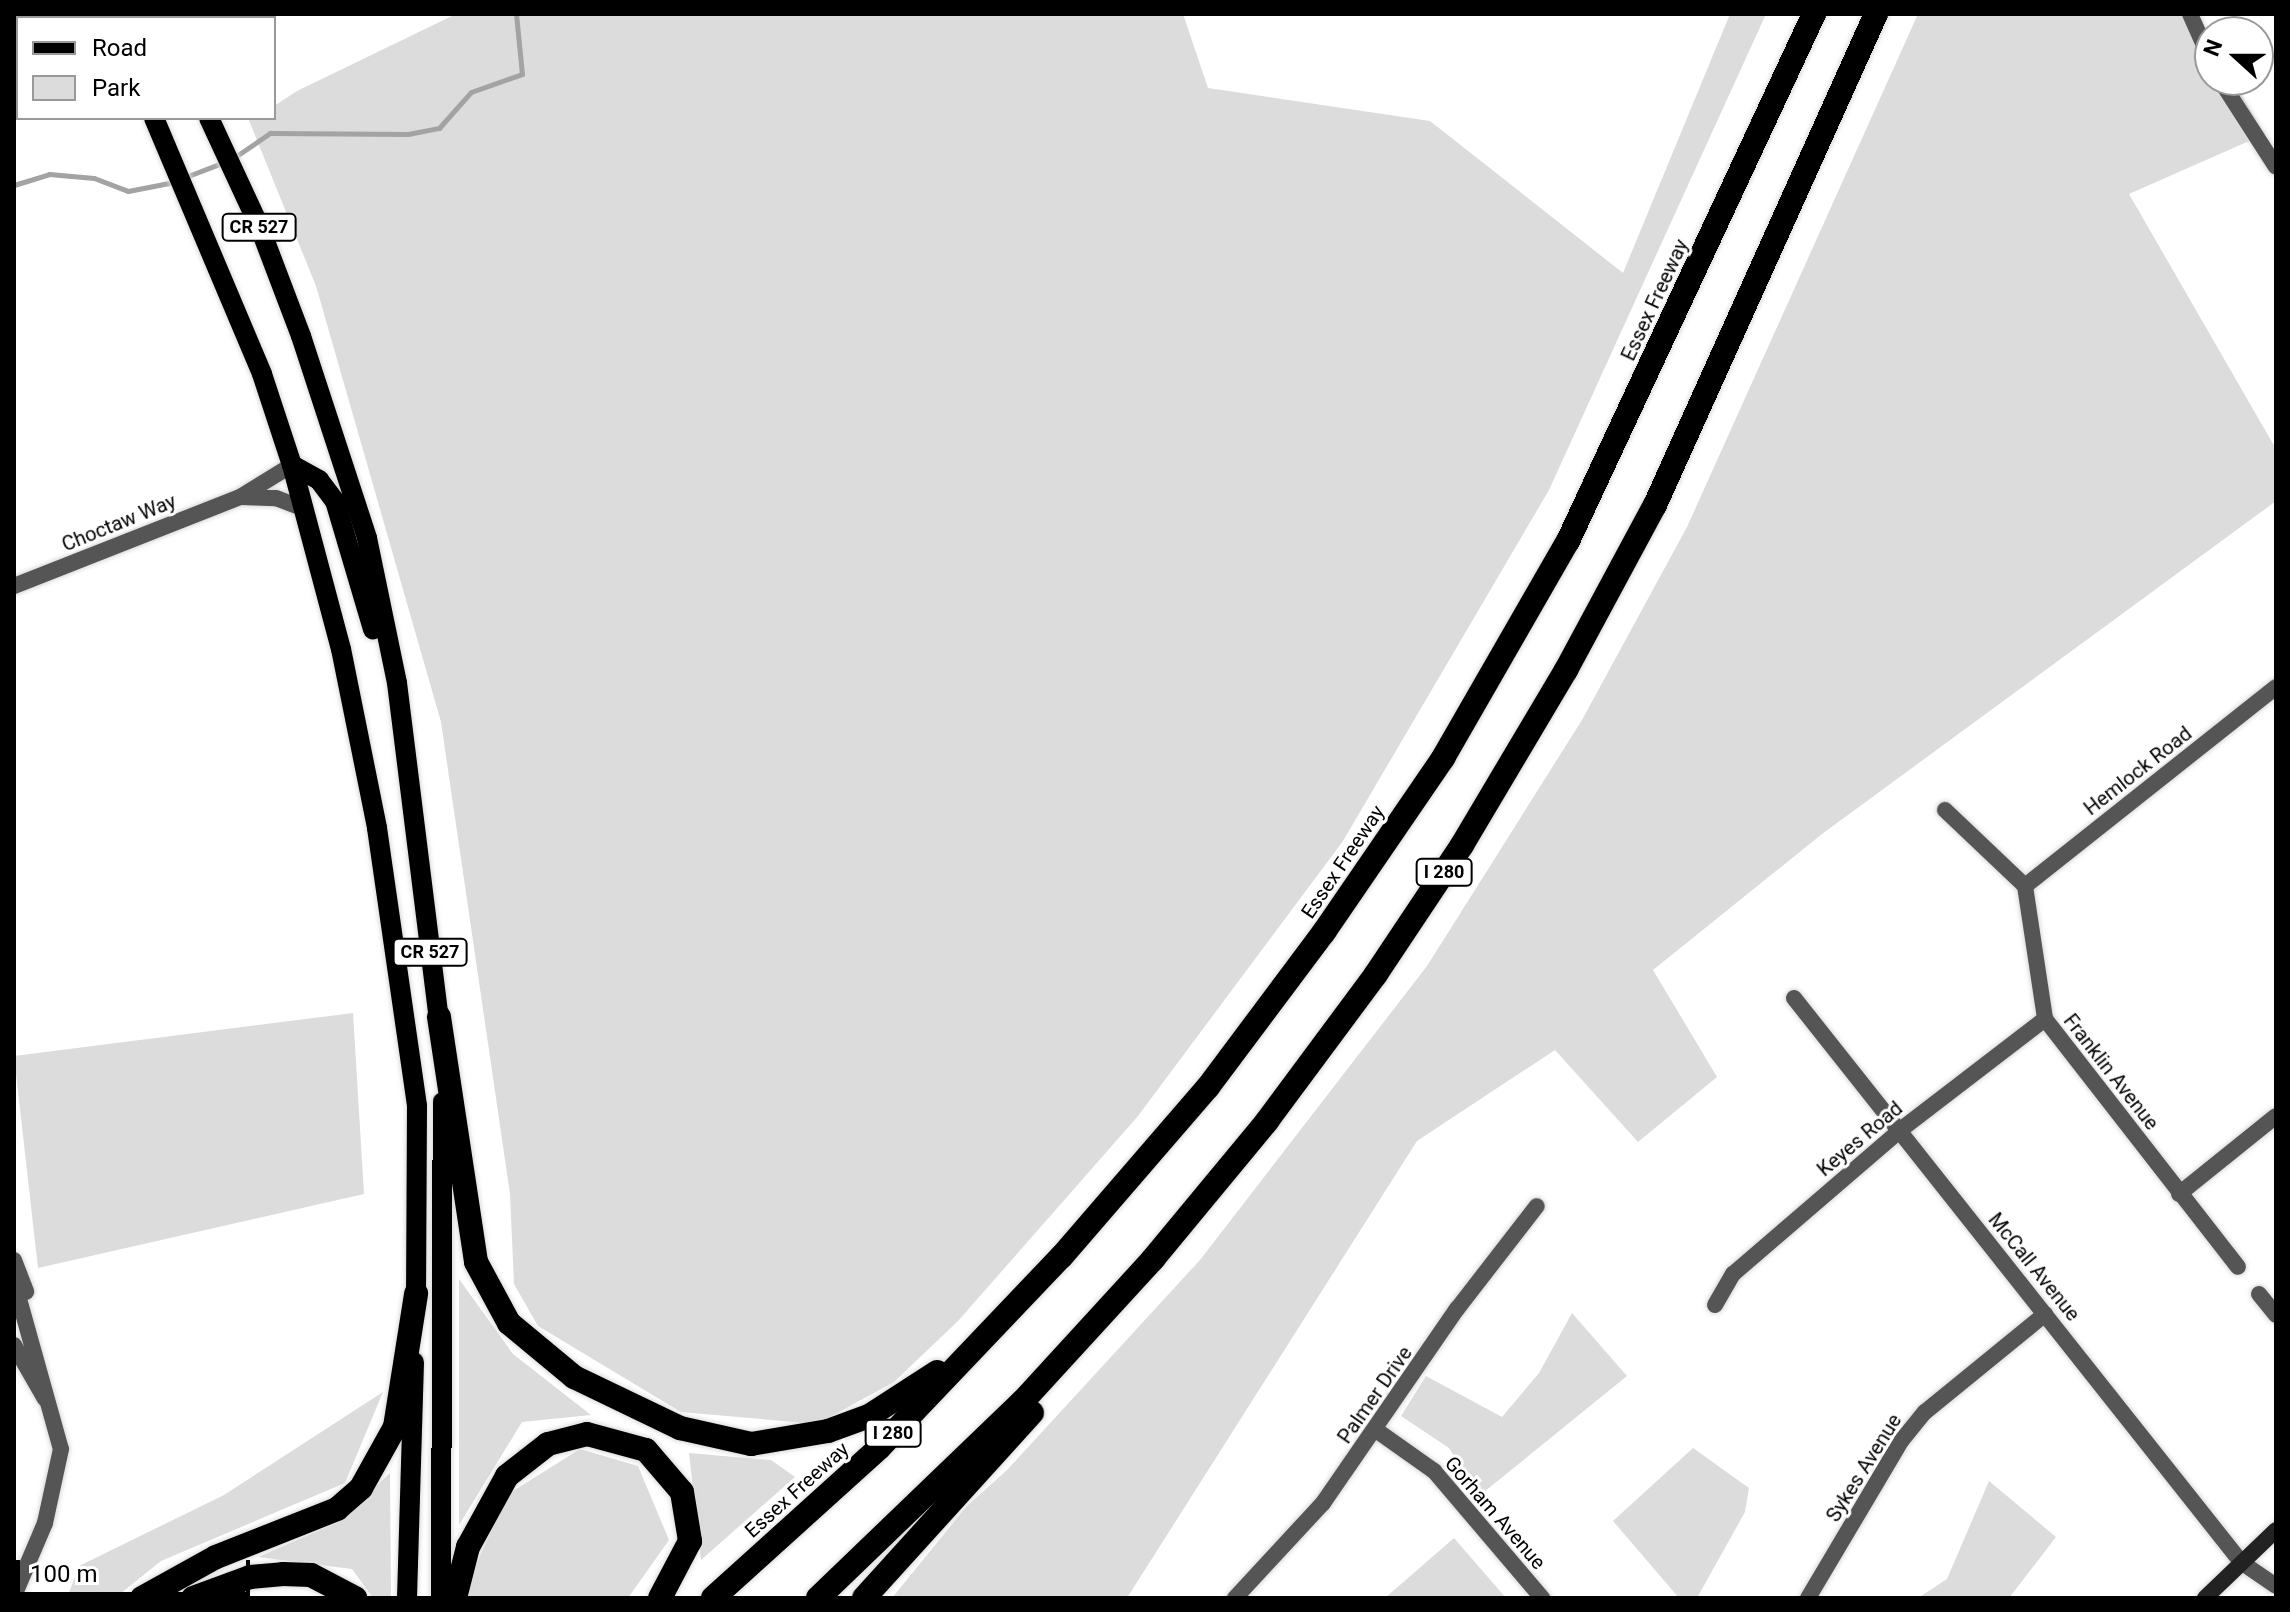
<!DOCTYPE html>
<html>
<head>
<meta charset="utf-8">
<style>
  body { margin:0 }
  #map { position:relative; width:2290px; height:1612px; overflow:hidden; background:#fff; font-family:Roboto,sans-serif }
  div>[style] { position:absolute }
  .green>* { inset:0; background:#dcdcdc }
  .stream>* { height:5px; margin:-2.5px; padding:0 2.5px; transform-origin:2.5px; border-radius:2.5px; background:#a3a3a3 }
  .roads { filter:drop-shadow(0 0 2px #dbdbdb) drop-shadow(0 0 2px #dbdbdb) }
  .street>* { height:16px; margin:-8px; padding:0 8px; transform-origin:8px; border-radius:8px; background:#555 }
  .secondary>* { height:16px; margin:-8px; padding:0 8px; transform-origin:8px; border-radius:8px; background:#222 }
  .primary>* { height:20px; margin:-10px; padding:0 10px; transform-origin:10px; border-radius:10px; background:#000 }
  .highway>* { height:24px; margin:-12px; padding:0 12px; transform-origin:12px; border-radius:12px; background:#000 }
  span { translate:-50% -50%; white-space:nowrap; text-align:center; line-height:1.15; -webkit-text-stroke:6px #fff; paint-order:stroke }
  .shield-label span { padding:2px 6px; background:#fff; border:2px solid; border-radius:6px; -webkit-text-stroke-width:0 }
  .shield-label { font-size:18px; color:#000; font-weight:700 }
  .street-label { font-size:20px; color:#000 }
  .frame { position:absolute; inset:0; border:16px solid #000; pointer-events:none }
  .legend { position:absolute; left:16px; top:16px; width:260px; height:104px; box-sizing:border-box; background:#fff; border:2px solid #999; margin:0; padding:10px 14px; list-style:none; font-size:24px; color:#000 }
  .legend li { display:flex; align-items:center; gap:16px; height:40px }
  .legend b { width:40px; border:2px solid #999 }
  .north { position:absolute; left:2194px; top:16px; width:80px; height:80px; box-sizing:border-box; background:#fff; border:2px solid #999; border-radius:50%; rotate:291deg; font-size:22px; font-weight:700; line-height:32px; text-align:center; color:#000 }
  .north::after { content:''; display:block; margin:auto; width:28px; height:36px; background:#000; clip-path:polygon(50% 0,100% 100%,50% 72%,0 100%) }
  .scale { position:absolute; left:16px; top:1560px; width:234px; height:36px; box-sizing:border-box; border:4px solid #000; border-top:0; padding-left:10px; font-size:24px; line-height:28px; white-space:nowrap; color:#000; -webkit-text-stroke:6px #fff; paint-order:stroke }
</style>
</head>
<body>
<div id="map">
  <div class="green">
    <div style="clip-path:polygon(456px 14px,1183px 14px,1208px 88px,1430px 121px,1623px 273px,1730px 14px,1766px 14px,1549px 490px,1343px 841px,1138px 1116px,958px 1321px,894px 1382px,817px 1424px,681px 1412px,538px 1326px,514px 1284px,510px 1194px,441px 722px,316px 286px,248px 118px,274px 118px,274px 106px,297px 91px)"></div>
    <div style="clip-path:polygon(1918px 14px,2193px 14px,2210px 42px,2210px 80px,2233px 80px,2265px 134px,2129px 194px,2276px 449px,2276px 501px,1822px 834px,1653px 970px,1717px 1077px,1638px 1142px,1555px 1050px,1417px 1141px,1127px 1598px,892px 1598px,966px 1507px,1007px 1470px,1200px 1260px,1427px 966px,1582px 720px,1687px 527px)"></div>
    <div style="clip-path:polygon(353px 1013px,364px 1194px,38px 1268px,14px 1056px)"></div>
    <div style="clip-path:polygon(459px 1279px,513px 1354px,591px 1415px,522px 1422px,459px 1525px)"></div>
    <div style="clip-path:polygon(1572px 1313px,1627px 1376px,1479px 1496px,1449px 1448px,1401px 1416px,1426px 1376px,1502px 1417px,1539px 1373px)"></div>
    <div style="clip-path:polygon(383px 1392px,345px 1483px,161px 1561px,115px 1598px,67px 1598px,79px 1566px,224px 1495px)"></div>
    <div style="clip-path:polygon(1693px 1448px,1749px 1488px,1745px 1512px,1697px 1598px,1679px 1598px,1613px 1521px)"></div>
    <div style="clip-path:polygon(580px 1449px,638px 1466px,669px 1540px,628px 1598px,469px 1598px,470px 1579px,507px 1495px)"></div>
    <div style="clip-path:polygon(689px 1453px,771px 1460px,795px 1477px,701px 1560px)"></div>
    <div style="clip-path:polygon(390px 1473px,391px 1598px,373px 1598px,352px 1569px,258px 1557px,339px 1522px)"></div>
    <div style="clip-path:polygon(1989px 1481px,2056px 1537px,2009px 1598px,1918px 1598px,1947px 1579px)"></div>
    <div style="clip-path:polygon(1454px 1538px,1506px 1598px,1385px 1598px)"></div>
  </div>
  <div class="stream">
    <div style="left:232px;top:159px;width:46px;rotate:-34.4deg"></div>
    <div style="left:270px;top:133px;width:138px;rotate:0.4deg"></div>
    <div style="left:408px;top:134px;width:32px;rotate:-11deg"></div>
    <div style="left:439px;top:128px;width:48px;rotate:-48.4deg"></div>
    <div style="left:471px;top:92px;width:54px;rotate:-19.4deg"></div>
    <div style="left:522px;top:74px;width:60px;rotate:-95.7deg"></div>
    <div style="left:183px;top:178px;width:42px;rotate:-21deg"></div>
    <div style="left:14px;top:185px;width:37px;rotate:-17deg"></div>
    <div style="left:49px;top:174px;width:45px;rotate:5.1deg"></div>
    <div style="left:94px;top:178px;width:36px;rotate:21deg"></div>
    <div style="left:128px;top:191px;width:47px;rotate:-11.1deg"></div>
  </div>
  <div class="roads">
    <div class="street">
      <div style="left:2190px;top:14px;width:49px;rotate:66deg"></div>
      <div style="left:124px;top:18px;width:12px;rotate:-20deg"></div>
      <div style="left:203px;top:18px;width:10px;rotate:-24deg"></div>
      <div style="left:14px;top:65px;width:4px;rotate:-27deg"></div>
      <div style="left:2220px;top:80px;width:103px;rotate:57.2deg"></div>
      <div style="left:14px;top:98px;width:4px;rotate:-14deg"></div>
      <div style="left:241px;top:497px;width:35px;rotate:2deg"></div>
      <div style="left:276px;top:498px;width:30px;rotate:21deg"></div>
      <div style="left:14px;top:586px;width:243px;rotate:-21.5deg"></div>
      <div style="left:240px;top:497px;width:61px;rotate:-31.6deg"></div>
      <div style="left:1945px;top:810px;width:110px;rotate:43.5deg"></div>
      <div style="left:2025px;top:886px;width:134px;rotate:81.4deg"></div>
      <div style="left:2045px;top:1019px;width:314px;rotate:52.1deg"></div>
      <div style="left:2025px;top:886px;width:320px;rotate:-38.4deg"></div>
      <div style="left:1794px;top:998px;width:720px;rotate:51.6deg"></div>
      <div style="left:2241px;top:1562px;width:42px;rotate:34.4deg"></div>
      <div style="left:2179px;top:1194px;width:124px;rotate:-38.8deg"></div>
      <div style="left:14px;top:1260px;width:34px;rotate:69deg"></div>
      <div style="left:14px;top:1281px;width:174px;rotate:74.4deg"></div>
      <div style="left:61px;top:1449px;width:76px;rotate:102.2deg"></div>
      <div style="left:45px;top:1523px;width:79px;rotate:113deg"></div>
      <div style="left:2259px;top:1294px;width:27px;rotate:51deg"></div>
      <div style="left:1715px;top:1305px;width:36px;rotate:-60deg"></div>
      <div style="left:1733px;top:1274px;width:219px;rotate:-40.7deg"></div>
      <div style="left:1899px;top:1131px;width:184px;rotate:-37.5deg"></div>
      <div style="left:14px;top:1345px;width:62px;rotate:60.1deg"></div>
      <div style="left:1376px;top:1430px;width:71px;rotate:35.3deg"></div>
      <div style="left:1434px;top:1471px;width:167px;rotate:49.6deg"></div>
      <div style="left:1235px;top:1598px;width:129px;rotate:-47.2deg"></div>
      <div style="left:1323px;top:1503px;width:236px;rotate:-55.4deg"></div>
      <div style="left:1457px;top:1309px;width:130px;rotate:-52.2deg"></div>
      <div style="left:1808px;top:1598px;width:184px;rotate:-59.3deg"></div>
      <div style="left:1902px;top:1440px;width:36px;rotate:-51deg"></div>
      <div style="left:1925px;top:1412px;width:155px;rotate:-39.2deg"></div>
    </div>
    <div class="secondary">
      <div style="left:2205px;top:1598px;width:98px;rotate:-43.8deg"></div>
    </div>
    <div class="primary">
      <div style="left:109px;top:14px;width:4px;rotate:63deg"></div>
      <div style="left:160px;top:14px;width:4px;rotate:63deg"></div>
      <div style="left:69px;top:18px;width:4px;rotate:-63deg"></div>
      <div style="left:248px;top:18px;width:6px;rotate:-45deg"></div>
      <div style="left:154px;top:118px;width:278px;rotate:67.1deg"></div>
      <div style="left:262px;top:374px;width:96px;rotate:71.8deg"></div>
      <div style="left:292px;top:465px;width:190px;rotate:75.1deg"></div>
      <div style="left:341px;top:649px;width:183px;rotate:78.6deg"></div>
      <div style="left:377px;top:828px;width:281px;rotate:81.8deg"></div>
      <div style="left:417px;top:1106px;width:200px;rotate:90.3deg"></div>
      <div style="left:209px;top:118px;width:121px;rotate:65.1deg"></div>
      <div style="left:260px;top:228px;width:116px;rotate:69.2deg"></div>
      <div style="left:301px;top:336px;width:213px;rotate:71.9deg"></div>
      <div style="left:367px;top:538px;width:148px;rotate:78.3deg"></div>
      <div style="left:397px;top:683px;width:350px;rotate:82.9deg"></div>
      <div style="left:292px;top:465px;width:31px;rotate:29deg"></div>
      <div style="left:319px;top:480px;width:26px;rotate:53deg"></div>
      <div style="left:335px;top:501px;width:134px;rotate:73.5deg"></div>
      <div style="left:407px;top:1598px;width:236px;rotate:-88.3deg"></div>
      <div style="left:441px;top:1598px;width:496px;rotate:-89.8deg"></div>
    </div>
    <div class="highway">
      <div style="left:439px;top:1017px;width:248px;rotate:81.4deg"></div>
      <div style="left:476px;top:1262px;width:69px;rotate:61.6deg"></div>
      <div style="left:509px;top:1323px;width:85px;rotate:39.7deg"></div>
      <div style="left:574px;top:1377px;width:118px;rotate:25.7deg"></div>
      <div style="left:680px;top:1428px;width:73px;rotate:12.7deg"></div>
      <div style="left:751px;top:1444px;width:78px;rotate:-9.6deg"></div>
      <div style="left:828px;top:1431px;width:44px;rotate:-20.1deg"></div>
      <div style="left:869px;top:1416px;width:81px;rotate:-32.9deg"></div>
      <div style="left:142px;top:1598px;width:85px;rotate:-29deg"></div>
      <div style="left:216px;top:1557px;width:130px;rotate:-21.6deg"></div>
      <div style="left:337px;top:1509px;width:32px;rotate:-41deg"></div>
      <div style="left:361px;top:1488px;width:70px;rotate:-60.9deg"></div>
      <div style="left:395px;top:1427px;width:135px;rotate:-81deg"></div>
      <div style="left:193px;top:1598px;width:61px;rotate:-20.2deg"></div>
      <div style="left:250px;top:1577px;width:33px;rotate:-5deg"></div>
      <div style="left:283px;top:1574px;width:28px;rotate:2deg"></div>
      <div style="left:311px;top:1575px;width:50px;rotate:27.6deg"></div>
      <div style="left:455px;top:1598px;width:53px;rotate:-75.7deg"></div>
      <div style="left:468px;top:1547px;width:81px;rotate:-61.2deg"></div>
      <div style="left:507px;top:1476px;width:52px;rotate:-38deg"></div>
      <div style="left:548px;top:1444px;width:40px;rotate:-14.4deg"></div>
      <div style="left:587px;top:1434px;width:61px;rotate:15.2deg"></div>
      <div style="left:646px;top:1450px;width:55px;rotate:49.4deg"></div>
      <div style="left:682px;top:1492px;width:50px;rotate:80.7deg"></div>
      <div style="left:690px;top:1541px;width:64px;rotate:117.8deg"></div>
      <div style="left:713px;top:1598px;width:224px;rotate:-42.1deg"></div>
      <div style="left:879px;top:1448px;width:265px;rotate:-46.4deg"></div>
      <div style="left:1062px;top:1256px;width:223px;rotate:-49.2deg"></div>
      <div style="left:1208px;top:1087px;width:194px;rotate:-53.2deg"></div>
      <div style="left:1324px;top:932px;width:211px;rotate:-55.6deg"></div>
      <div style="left:1443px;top:758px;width:250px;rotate:-60.1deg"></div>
      <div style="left:1568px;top:541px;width:582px;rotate:-64.98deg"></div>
      <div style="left:818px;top:1598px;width:284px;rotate:-43.9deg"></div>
      <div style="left:1023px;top:1401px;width:193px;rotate:-47.5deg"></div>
      <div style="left:1153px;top:1259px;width:179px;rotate:-50.4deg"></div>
      <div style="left:1267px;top:1121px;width:183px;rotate:-53.4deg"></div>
      <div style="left:1376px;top:974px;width:155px;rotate:-56.3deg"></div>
      <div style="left:1462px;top:845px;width:204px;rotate:-59.3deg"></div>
      <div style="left:1566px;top:670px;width:187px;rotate:-61.7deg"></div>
      <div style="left:1655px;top:505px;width:538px;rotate:-65.77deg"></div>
      <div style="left:864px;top:1598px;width:250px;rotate:-47.8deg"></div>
    </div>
  </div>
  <div class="shield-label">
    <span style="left:259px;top:227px">CR 527</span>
    <span style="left:1444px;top:872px">I 280</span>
    <span style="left:430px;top:952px">CR 527</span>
    <span style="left:893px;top:1433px">I 280</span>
  </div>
  <div class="street-label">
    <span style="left:1655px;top:300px;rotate:-65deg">Essex Freeway</span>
    <span style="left:119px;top:523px;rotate:-22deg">Choctaw Way</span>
    <span style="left:2138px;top:771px;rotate:-38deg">Hemlock Road</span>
    <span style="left:1343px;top:862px;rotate:-56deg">Essex Freeway</span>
    <span style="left:2111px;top:1072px;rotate:52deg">Franklin Avenue</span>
    <span style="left:1860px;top:1139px;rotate:-40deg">Keyes Road</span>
    <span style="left:2034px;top:1267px;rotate:51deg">McCall Avenue</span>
    <span style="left:1375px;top:1395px;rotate:-55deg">Palmer Drive</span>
    <span style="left:1864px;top:1468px;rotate:-58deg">Sykes Avenue</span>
    <span style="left:797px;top:1490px;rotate:-42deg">Essex Freeway</span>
    <span style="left:1495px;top:1513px;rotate:49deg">Gorham Avenue</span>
  </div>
  <div class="frame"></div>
  <ul class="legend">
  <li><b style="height:10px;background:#000"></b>Road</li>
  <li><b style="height:22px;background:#dcdcdc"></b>Park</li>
  </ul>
  <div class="north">N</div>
  <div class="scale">100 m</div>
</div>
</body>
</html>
